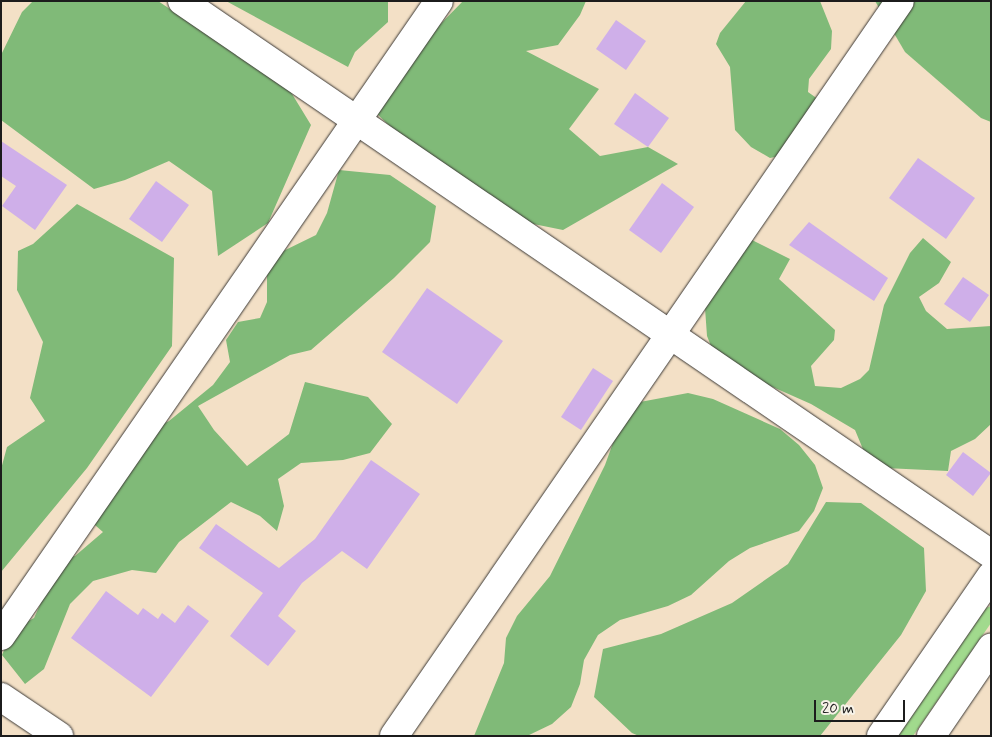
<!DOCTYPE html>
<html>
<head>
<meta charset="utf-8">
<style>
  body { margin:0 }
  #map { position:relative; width:992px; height:737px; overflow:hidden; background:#f3e0c6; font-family:Mynerve,sans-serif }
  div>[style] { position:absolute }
  .green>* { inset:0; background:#a1da8d }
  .forest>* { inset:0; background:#80ba78 }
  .building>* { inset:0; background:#cfafe9 }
  .roads { filter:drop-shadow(0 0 1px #3c3936) drop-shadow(0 0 1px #3c3936) }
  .minor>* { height:28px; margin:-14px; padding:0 14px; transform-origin:14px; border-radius:14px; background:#fff }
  span { translate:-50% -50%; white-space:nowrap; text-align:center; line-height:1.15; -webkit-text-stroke:4px #f7f3e8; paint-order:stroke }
  .frame { position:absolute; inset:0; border:2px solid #1c1c1c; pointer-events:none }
  .scale { position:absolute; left:814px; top:700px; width:91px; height:22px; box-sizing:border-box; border:2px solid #1c1c1c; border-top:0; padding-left:6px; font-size:15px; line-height:18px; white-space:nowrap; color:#1c1c1c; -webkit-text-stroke:4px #f7f3e8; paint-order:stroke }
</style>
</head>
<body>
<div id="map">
  <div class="green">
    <div style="clip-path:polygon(991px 606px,991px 623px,913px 736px,898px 736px,986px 608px)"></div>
  </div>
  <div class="forest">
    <div style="clip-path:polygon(33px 1px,158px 1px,289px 89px,311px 125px,268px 223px,218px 256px,212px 191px,169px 161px,125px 180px,94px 189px,1px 120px,1px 55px,22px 12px)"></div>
    <div style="clip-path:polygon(226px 1px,388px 1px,388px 22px,355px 52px,348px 67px)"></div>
    <div style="clip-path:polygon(463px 1px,586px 1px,580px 15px,558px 45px,526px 51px,599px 89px,569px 129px,600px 156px,648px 147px,678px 164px,563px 230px,509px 219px,427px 162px,371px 108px,424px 41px)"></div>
    <div style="clip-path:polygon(746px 1px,820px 1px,832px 31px,831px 49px,809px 79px,808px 92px,822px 102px,788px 154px,770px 158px,751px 147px,735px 130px,730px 67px,716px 44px,720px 33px)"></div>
    <div style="clip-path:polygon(875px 1px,991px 1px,991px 122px,981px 118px,905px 52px)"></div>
    <div style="clip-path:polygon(339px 170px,390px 175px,436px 206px,430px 242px,394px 278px,311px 350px,290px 355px,198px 406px,214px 430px,247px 466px,289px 434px,305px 382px,368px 397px,392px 424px,370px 453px,343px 460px,301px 463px,278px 479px,284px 506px,277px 531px,260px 516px,231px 502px,179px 542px,156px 573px,132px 570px,93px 581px,70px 604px,44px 669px,25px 684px,2px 655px,13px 629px,34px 618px,61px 559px,75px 556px,103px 532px,81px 513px,151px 430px,169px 421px,213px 385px,230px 362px,226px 340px,238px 322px,260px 318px,267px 302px,267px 259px,316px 235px,327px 213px)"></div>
    <div style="clip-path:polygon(77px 204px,174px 258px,172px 346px,87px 468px,1px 572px,1px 469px,7px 447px,45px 421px,30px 398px,43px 342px,17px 290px,18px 251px,33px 244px)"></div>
    <div style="clip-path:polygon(923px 238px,951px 262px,939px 283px,919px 297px,926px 311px,947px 329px,991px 326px,991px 424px,975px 439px,951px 451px,948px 471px,885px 468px,865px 454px,855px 430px,811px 404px,746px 375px,711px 346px,707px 336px,705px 308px,752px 240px,790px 259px,779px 279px,835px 330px,834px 340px,811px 366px,815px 386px,841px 388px,860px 379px,869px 370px,884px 305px,910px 253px)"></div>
    <div style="clip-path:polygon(688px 393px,713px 399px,780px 429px,799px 445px,815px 465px,823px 488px,814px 511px,799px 531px,750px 548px,729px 561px,691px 595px,668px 606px,620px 620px,598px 635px,584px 660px,580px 684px,571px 707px,552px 724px,527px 736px,474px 736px,504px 663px,506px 638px,517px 616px,550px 576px,605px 465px,622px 418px,640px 402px)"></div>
    <div style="clip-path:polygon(826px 502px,861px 503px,924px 548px,926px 591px,901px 635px,820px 736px,639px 736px,632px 733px,594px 697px,603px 649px,661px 634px,732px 603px,788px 564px)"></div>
  </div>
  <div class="building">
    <div style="clip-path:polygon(616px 20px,646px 41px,626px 70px,596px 49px)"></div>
    <div style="clip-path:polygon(635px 93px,669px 118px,648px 147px,614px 124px)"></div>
    <div style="clip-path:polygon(1px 141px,67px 185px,35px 230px,2px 206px,16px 186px,1px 176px)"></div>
    <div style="clip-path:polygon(918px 158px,975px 198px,946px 239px,889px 198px)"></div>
    <div style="clip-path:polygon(156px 181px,189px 205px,162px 242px,129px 219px)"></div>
    <div style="clip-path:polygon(662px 183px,694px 207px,661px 253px,629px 230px)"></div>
    <div style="clip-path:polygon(809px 222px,888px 278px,874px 301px,789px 245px)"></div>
    <div style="clip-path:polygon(963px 277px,989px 295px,970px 322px,944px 304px)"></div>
    <div style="clip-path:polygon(427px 288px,503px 341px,457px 404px,382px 352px)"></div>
    <div style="clip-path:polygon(593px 368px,613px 381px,581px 430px,561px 417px)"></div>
    <div style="clip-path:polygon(963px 452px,991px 473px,973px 496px,946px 475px)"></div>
    <div style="clip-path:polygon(371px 460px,420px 494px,367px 569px,342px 551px,302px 583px,278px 616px,296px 631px,268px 666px,230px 636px,263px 593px,199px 548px,216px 524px,279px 568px,315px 539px)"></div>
    <div style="clip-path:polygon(106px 591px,138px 615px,143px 608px,158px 619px,162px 613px,175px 623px,188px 605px,209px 621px,151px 697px,71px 638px)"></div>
  </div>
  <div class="roads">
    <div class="minor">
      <div style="left:182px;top:1px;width:980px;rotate:34.35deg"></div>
      <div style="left:1px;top:636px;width:771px;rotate:-55.4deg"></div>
      <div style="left:1px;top:697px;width:70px;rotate:33.9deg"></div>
      <div style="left:394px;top:736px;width:892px;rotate:-55.46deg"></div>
      <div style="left:881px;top:736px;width:194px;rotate:-55.5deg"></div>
      <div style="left:931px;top:736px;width:107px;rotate:-55.7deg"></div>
    </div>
  </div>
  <div class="frame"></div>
  <div class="scale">20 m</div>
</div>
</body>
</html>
